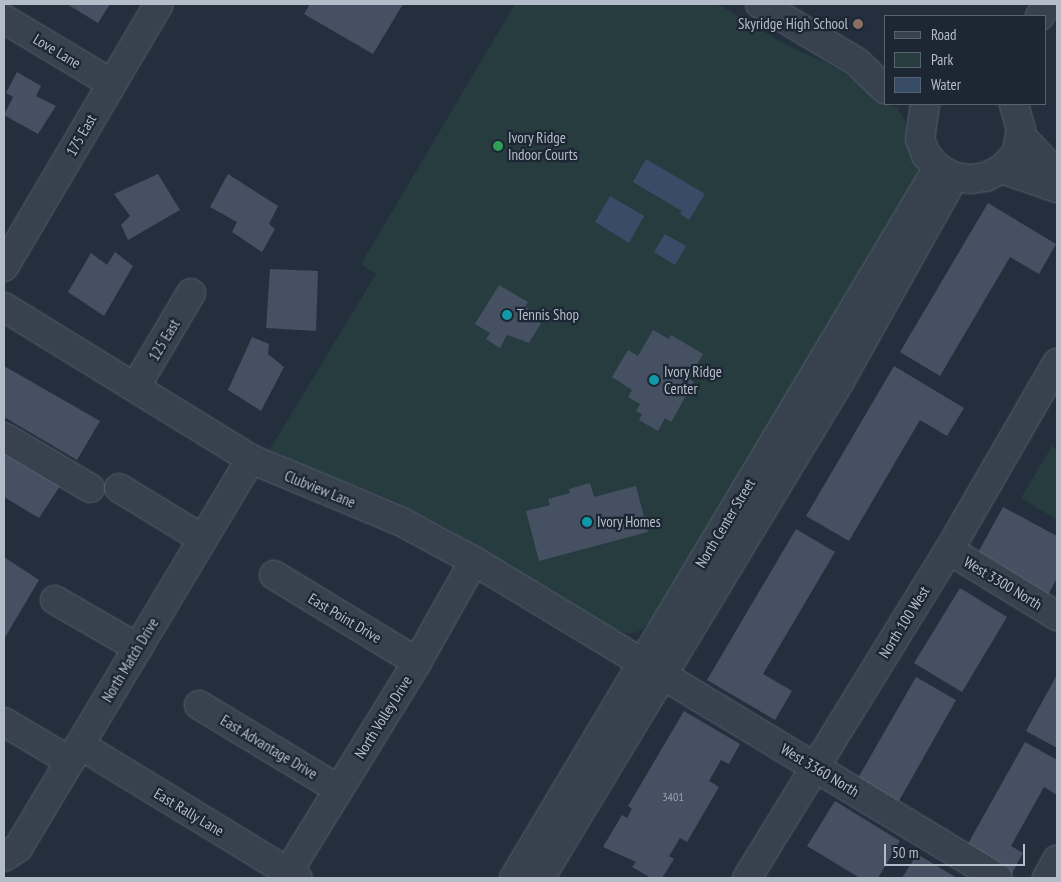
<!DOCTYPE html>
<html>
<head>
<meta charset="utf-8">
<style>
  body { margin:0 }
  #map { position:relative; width:1061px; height:882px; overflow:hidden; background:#242f3e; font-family:"PT Sans Narrow",sans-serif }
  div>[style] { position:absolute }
  .green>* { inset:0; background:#263c3f }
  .water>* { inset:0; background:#394c67 }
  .building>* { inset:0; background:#455162 }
  .roads { filter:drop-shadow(0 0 1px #565f6c) drop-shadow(0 0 1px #565f6c) }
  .minor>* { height:28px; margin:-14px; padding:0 14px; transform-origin:14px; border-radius:14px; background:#38414e }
  .dots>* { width:14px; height:14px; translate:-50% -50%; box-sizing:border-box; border:2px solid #1d2633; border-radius:50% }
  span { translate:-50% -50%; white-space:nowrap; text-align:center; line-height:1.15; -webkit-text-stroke:4.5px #1d2633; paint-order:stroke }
  .number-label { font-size:12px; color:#98a1af }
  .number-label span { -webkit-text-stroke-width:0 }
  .poi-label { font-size:15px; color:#b4bcc9 }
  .right { translate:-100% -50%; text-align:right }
  .left { translate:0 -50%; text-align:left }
  .street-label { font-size:15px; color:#b4bcc9 }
  .frame { position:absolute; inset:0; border:5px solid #b4bcc9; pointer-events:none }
  .legend { position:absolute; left:884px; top:15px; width:162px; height:90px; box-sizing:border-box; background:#1d2633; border:1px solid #59626f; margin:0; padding:6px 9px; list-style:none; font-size:15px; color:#b4bcc9 }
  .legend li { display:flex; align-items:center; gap:10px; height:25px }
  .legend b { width:25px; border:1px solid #59626f }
  .scale { position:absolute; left:884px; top:844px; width:141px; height:22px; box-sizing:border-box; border:2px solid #b4bcc9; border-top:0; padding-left:6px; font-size:15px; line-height:18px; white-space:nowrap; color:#b4bcc9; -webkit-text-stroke:4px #1d2633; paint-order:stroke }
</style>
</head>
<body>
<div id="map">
  <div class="green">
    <div style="clip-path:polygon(515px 4px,718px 4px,788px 46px,825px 62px,884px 97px,885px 104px,897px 108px,906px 122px,918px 171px,917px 184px,651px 621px,642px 630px,630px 634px,616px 630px,445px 527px,393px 500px,308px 468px,270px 449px,376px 274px,361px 264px)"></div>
    <div style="clip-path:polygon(1052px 446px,1057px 449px,1057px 520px,1021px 498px)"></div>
  </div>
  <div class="water">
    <div style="clip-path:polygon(646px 159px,705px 194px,689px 220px,680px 214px,682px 211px,633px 182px)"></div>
    <div style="clip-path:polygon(610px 196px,644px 216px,629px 243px,595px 222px)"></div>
    <div style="clip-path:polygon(665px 234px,686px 246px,675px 265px,654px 252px)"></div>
  </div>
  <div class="building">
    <div style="clip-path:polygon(67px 4px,110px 4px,98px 23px)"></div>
    <div style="clip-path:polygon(310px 4px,403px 4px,373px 54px,304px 14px)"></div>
    <div style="clip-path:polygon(17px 72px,41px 86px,36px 96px,56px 106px,38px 134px,4px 115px,13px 97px,6px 93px)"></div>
    <div style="clip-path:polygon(158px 174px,180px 210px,128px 240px,121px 225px,130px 216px,114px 194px)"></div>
    <div style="clip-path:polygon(228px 174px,278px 206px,269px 224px,275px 229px,262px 252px,232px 232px,237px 222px,210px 207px)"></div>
    <div style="clip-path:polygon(988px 203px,1056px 244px,1039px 274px,1010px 257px,940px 376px,900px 352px)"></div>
    <div style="clip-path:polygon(115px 252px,133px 266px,104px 316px,68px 292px,91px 253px,107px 265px)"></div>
    <div style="clip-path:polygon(270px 269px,318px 271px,316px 331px,266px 328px)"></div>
    <div style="clip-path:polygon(499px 285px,528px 302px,525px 307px,535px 313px,532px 318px,541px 323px,529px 343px,507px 335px,500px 348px,486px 339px,490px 333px,475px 324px)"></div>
    <div style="clip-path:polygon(653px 330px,669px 339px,671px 335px,703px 354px,689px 379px,694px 382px,671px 422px,665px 418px,658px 431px,639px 420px,642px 414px,636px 411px,640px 404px,628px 397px,632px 390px,612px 377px,628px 350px,638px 356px)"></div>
    <div style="clip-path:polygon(252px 337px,269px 344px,268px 354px,284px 367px,261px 411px,228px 390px)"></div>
    <div style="clip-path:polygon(4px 366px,100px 421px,77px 460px,4px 417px)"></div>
    <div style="clip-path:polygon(894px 366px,964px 408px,947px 436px,920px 420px,849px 541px,806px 516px)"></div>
    <div style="clip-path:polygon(4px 452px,60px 486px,39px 518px,4px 497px)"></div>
    <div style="clip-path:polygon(590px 483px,594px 497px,636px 486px,648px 532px,539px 561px,526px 511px,550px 505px,548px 499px,570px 493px,569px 489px)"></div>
    <div style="clip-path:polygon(1003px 507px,1057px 536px,1057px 578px,1047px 597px,975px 558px)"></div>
    <div style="clip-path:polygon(796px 529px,835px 552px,763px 674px,792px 691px,775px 720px,707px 680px)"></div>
    <div style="clip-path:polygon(4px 557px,39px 580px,4px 639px)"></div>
    <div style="clip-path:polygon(960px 588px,1007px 617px,962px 692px,914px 663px)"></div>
    <div style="clip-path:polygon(1057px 675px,1057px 748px,1026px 731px)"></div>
    <div style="clip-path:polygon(916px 677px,956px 700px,895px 808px,854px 785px)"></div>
    <div style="clip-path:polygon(684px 711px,740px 744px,729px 764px,721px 760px,709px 781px,719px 787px,687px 842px,680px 838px,669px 856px,674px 859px,662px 878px,651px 878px,632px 867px,636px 862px,603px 847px,622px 815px,627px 818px,632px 809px,628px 806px)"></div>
    <div style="clip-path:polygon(1025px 742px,1057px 760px,1057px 795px,1044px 787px,1011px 846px,1023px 853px,1011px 875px,965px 849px)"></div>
    <div style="clip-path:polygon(835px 801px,900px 841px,878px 878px,860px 878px,807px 846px)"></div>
    <div style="clip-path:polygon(917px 854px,957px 878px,902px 878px)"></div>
  </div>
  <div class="roads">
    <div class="minor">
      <div style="left:760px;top:4px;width:113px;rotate:30.9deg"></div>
      <div style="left:857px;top:62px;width:39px;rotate:44deg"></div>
      <div style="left:1040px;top:16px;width:14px;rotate:-60deg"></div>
      <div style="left:4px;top:19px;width:125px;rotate:30.9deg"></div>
      <div style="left:925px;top:104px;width:35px;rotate:98deg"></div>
      <div style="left:920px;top:139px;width:17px;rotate:69deg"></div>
      <div style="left:926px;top:155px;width:18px;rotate:47deg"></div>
      <div style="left:938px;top:168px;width:18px;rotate:29deg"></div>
      <div style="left:954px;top:177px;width:17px;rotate:7deg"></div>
      <div style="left:971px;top:179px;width:15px;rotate:-8deg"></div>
      <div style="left:986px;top:177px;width:18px;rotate:-27deg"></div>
      <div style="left:1002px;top:169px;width:22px;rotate:-47deg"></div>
      <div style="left:1017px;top:153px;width:24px;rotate:-81deg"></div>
      <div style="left:1021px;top:129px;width:26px;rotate:-106deg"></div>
      <div style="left:1020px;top:135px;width:54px;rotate:46.5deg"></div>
      <div style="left:1002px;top:169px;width:58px;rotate:19.1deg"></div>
      <div style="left:4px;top:267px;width:305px;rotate:-59.5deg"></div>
      <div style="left:4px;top:307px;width:290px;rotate:31.6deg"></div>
      <div style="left:251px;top:459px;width:164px;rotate:22.6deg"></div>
      <div style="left:402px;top:522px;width:82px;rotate:28.4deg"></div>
      <div style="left:474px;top:561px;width:612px;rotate:31.17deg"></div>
      <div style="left:136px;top:386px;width:108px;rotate:-59.4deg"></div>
      <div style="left:4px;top:437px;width:100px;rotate:30.7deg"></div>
      <div style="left:119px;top:488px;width:98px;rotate:31.3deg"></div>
      <div style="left:949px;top:550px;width:127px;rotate:31.4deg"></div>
      <div style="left:274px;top:575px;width:167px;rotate:31.3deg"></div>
      <div style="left:55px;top:600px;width:96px;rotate:30deg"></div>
      <div style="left:199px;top:705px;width:162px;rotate:31.1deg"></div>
      <div style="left:4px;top:722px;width:77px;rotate:30.6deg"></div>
      <div style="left:80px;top:745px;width:255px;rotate:31.4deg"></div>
      <div style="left:4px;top:857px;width:17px;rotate:-33deg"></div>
      <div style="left:18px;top:848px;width:453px;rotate:-59.1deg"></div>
      <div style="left:288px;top:872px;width:246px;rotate:-58.4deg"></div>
      <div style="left:417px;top:662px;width:116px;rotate:-60.6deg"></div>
      <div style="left:514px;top:878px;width:827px;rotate:-59.16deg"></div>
      <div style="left:540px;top:878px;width:581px;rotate:-58.88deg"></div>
      <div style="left:840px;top:381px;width:234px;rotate:-60.8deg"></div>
      <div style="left:747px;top:878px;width:385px;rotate:-58.4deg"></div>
      <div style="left:949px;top:550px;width:216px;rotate:-60deg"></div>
      <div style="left:1047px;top:878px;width:21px;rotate:-61deg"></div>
    </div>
  </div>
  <div class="dots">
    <div style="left:858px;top:24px;background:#8d6e63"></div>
    <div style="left:498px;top:146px;background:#2e9e5b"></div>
    <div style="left:507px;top:315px;background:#0f9aa8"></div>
    <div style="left:654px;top:380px;background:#0f9aa8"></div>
    <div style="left:587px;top:522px;background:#0f9aa8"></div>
  </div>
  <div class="number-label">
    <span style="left:673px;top:797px">3401</span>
  </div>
  <div class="poi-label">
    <span class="right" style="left:848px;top:24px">Skyridge High School</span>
    <span class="left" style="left:508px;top:146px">Ivory Ridge<br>Indoor Courts</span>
    <span class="left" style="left:517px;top:315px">Tennis Shop</span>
    <span class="left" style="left:664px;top:380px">Ivory Ridge<br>Center</span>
    <span class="left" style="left:597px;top:522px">Ivory Homes</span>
  </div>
  <div class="street-label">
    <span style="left:57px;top:51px;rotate:31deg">Love Lane</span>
    <span style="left:81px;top:135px;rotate:-60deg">175 East</span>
    <span style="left:164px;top:340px;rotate:-59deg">125 East</span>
    <span style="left:320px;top:489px;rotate:22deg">Clubview Lane</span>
    <span style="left:725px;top:523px;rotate:-59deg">North Center Street</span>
    <span style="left:1003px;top:583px;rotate:31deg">West 3300 North</span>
    <span style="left:345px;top:618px;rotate:31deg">East Point Drive</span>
    <span style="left:904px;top:622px;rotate:-58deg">North 100 West</span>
    <span style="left:130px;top:660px;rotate:-59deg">North Match Drive</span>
    <span style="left:383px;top:717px;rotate:-58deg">North Volley Drive</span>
    <span style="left:269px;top:747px;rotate:31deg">East Advantage Drive</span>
    <span style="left:820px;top:770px;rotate:31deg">West 3360 North</span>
    <span style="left:189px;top:812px;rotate:31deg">East Rally Lane</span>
  </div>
  <div class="frame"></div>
  <ul class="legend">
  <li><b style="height:6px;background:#38414e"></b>Road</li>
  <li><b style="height:14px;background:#263c3f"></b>Park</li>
  <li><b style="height:14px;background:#394c67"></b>Water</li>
  </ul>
  <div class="scale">50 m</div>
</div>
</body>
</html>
